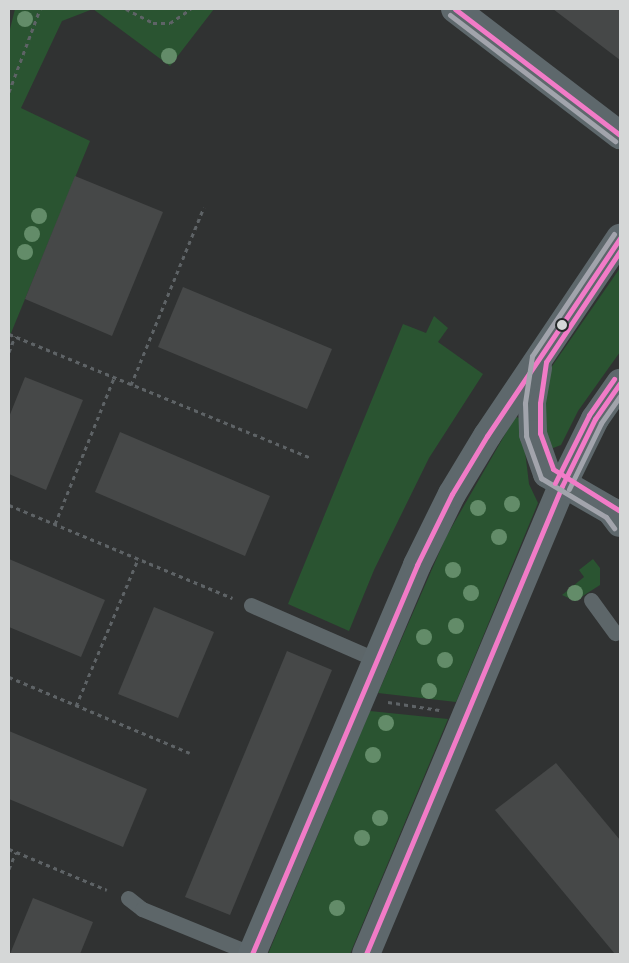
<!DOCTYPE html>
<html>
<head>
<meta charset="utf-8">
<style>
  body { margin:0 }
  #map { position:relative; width:629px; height:963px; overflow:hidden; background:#303232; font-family:Barlow,sans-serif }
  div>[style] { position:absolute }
  .green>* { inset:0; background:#2a5431 }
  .building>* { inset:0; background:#464848 }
  .path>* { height:3px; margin-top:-1.5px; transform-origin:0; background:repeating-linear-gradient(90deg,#5e6366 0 4px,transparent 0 8px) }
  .lane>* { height:15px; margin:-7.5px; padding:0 7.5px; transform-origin:7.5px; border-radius:7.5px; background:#5d6669 }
  .secondary>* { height:28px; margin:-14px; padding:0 14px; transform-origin:14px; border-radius:14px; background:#5e686c }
  .bus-1>* { height:5px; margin:-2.5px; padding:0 2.5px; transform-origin:2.5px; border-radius:2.5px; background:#f17bc7 }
  .bus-2>* { height:5px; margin:-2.5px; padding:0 2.5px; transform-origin:2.5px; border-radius:2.5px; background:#a2a4ac }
  .bus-3>* { height:5px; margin:-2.5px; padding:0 2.5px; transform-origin:2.5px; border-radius:2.5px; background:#f17bc7 }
  .trees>* { width:16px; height:16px; margin:-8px; border-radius:50%; background:#638c69 }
  .dots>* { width:14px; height:14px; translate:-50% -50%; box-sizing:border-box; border:2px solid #252929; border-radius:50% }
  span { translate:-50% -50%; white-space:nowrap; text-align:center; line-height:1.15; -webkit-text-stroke:5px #252929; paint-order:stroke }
  .frame { position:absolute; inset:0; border:10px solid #d5d7d7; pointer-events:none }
</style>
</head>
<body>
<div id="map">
  <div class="green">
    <div style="clip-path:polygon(15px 9px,214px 9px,170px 66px,93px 9px,62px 21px,21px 108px,90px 141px,9px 338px,9px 33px)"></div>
    <div style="clip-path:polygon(620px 268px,620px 352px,578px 411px,561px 445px,553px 448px,545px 442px,543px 396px,548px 372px)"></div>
    <div style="clip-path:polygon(434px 316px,448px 328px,438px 342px,483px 374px,429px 458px,374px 570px,349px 631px,288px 604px,403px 324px,426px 333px)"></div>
    <div style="clip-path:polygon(515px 417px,521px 418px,529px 484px,538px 503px,456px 702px,378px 693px,446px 537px)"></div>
    <div style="clip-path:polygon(593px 559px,600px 568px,600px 585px,575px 601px,562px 595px,584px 577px,579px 570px)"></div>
    <div style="clip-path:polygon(370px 711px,448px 719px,350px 954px,268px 954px)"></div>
  </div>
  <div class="building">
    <div style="clip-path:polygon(553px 9px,620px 9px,620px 60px)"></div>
    <div style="clip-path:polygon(75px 176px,163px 212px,112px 336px,25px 299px)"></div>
    <div style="clip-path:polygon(183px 287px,332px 349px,307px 409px,158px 347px)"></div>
    <div style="clip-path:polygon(25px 377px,83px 400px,46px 490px,9px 474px,9px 417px)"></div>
    <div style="clip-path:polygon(120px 432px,270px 496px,245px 556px,95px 492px)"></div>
    <div style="clip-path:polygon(9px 559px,105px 600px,81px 657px,9px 627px)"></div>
    <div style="clip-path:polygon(154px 607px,214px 632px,178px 718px,118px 694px)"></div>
    <div style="clip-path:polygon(287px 651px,332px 670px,230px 915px,185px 897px)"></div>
    <div style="clip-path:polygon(9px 731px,147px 789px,123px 847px,9px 799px)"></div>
    <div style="clip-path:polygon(556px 763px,620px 840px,620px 954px,615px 954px,495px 810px)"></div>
    <div style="clip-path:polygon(33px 898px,93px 922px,80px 954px,10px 954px)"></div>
  </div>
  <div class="path">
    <div style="left:126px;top:9px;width:30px;rotate:27deg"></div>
    <div style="left:153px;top:23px;width:17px"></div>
    <div style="left:170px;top:23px;width:25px;rotate:-34deg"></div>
    <div style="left:9px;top:92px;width:89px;rotate:-69.5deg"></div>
    <div style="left:9px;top:334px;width:327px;rotate:22.3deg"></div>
    <div style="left:9px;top:352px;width:17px;rotate:-69deg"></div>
    <div style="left:131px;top:385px;width:192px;rotate:-67.7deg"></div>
    <div style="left:9px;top:505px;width:242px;rotate:22.6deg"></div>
    <div style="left:55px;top:524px;width:157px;rotate:-68deg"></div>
    <div style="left:9px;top:677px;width:196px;rotate:22.8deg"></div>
    <div style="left:388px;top:702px;width:52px;rotate:8.9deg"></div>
    <div style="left:76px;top:706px;width:160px;rotate:-67.1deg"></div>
    <div style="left:9px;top:849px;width:106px;rotate:22.7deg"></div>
    <div style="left:9px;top:869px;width:18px;rotate:-68deg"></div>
  </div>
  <div class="lane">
    <div style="left:591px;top:600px;width:41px;rotate:54deg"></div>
    <div style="left:251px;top:605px;width:137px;rotate:23.6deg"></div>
    <div style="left:128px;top:898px;width:18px;rotate:38deg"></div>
    <div style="left:142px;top:909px;width:119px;rotate:22.2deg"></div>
  </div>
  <div class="secondary">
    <div style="left:455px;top:9px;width:208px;rotate:37.4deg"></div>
    <div style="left:538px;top:368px;width:36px;rotate:100deg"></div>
    <div style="left:532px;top:403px;width:31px;rotate:88deg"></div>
    <div style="left:533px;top:434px;width:42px;rotate:70.7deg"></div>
    <div style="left:547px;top:474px;width:74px;rotate:30deg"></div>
    <div style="left:611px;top:511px;width:15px;rotate:53deg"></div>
    <div style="left:252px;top:954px;width:423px;rotate:-67deg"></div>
    <div style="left:417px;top:565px;width:79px;rotate:-63.8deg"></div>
    <div style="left:452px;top:494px;width:68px;rotate:-58.9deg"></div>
    <div style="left:487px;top:436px;width:239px;rotate:-56.1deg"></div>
    <div style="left:366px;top:954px;width:507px;rotate:-67.28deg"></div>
    <div style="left:562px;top:486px;width:75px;rotate:-63.8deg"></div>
    <div style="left:595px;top:419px;width:44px;rotate:-55.2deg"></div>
  </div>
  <div class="bus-1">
    <div style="left:455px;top:9px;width:208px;rotate:37.4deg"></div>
    <div style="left:252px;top:954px;width:423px;rotate:-67deg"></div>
    <div style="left:417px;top:565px;width:79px;rotate:-63.8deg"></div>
    <div style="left:452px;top:494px;width:68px;rotate:-58.9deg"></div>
    <div style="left:487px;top:436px;width:239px;rotate:-56.1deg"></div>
    <div style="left:366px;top:954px;width:507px;rotate:-67.28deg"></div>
    <div style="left:562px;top:486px;width:75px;rotate:-63.8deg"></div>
    <div style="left:595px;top:419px;width:44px;rotate:-55.2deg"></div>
  </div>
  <div class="bus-2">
    <div style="left:450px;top:15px;width:208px;rotate:37.4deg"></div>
    <div style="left:614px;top:234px;width:147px;rotate:123.9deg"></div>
    <div style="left:532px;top:356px;width:48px;rotate:98.5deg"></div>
    <div style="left:525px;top:403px;width:33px;rotate:88deg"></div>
    <div style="left:526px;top:436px;width:45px;rotate:70.3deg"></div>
    <div style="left:541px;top:478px;width:76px;rotate:31deg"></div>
    <div style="left:606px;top:517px;width:14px;rotate:54deg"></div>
    <div style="left:569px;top:489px;width:73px;rotate:-64.1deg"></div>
    <div style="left:601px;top:423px;width:33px;rotate:-55deg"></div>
  </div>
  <div class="bus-3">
    <div style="left:620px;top:251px;width:133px;rotate:123.7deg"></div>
    <div style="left:546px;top:362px;width:41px;rotate:98.3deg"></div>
    <div style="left:540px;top:403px;width:30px;rotate:90deg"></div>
    <div style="left:540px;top:433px;width:38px;rotate:70deg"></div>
    <div style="left:553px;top:469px;width:79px;rotate:32.1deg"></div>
    <div style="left:555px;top:483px;width:76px;rotate:-63.4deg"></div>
    <div style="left:589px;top:415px;width:44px;rotate:-55.2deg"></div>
  </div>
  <div class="trees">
    <div style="left:25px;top:19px"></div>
    <div style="left:169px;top:56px"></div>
    <div style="left:39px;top:216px"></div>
    <div style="left:32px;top:234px"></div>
    <div style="left:25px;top:252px"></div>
    <div style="left:512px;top:504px"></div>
    <div style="left:478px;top:508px"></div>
    <div style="left:499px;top:537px"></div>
    <div style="left:453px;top:570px"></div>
    <div style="left:471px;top:593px"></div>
    <div style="left:575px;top:593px"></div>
    <div style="left:456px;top:626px"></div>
    <div style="left:424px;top:637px"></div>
    <div style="left:445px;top:660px"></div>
    <div style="left:429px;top:691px"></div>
    <div style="left:386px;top:723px"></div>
    <div style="left:373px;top:755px"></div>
    <div style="left:380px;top:818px"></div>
    <div style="left:362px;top:838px"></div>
    <div style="left:337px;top:908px"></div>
  </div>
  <div class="dots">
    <div style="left:562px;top:325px;background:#d5d7d7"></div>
  </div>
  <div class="frame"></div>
</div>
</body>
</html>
